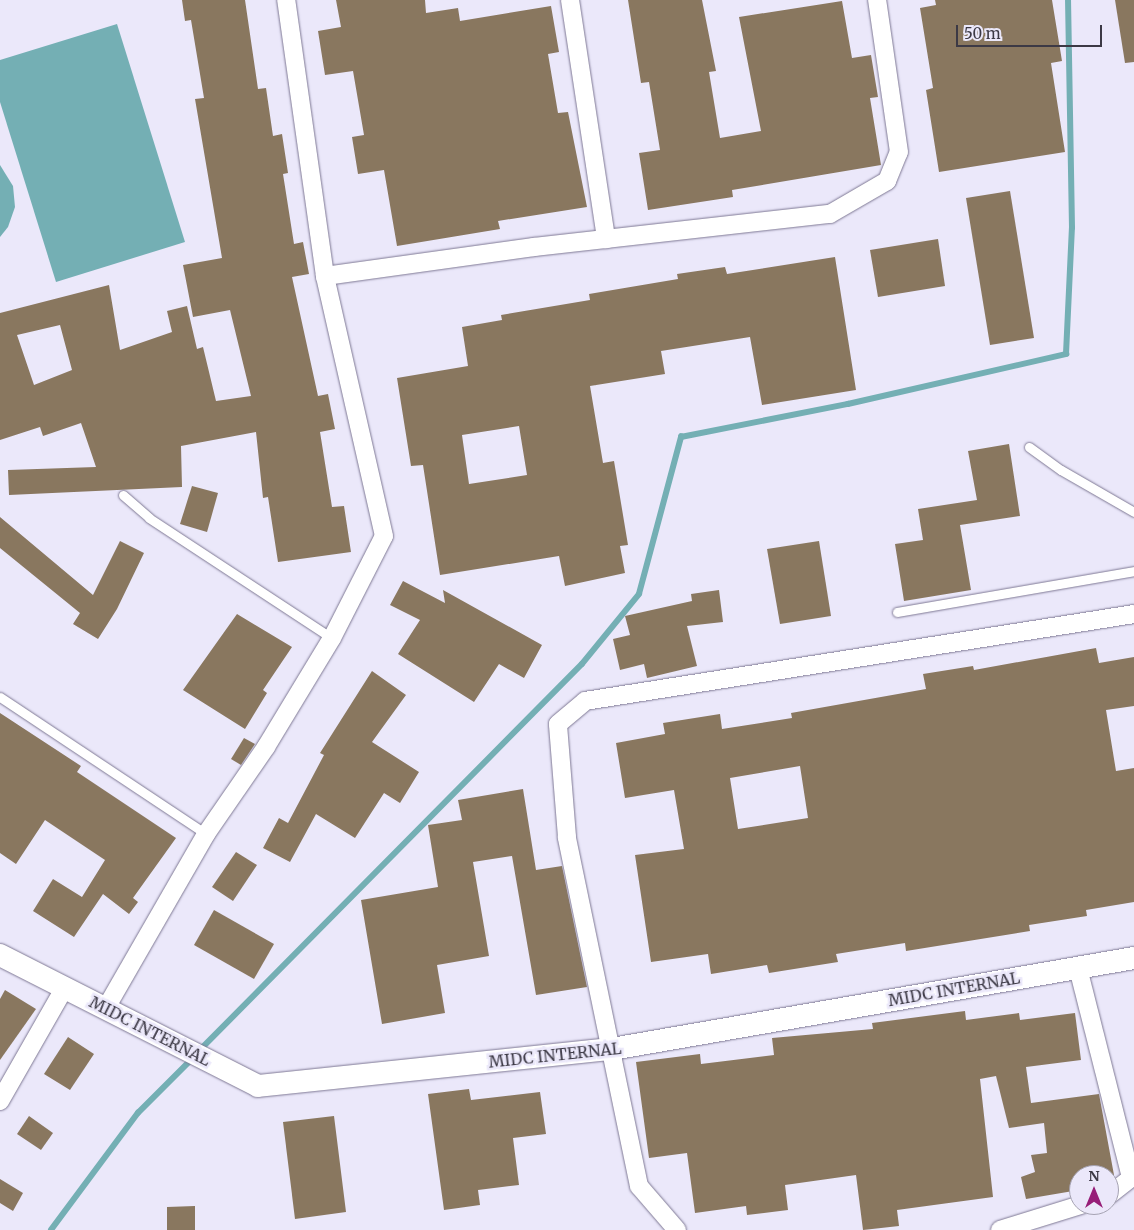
<!DOCTYPE html>
<html>
<head>
<meta charset="utf-8">
<style>
  body { margin:0 }
  #map { position:relative; width:1134px; height:1230px; overflow:hidden; background:#ebe8fa; font-family:Merriweather,serif }
  div>[style] { position:absolute }
  .water>* { inset:0; background:#74afb4 }
  .stream>* { height:5.5px; margin:-2.75px; padding:0 2.75px; transform-origin:2.75px; border-radius:2.75px; background:#74afb4 }
  .building>* { inset:0; background:#89775f }
  .roads { filter:drop-shadow(0 0 1px #7e7894) drop-shadow(0 0 1px #7e7894) }
  .service>* { height:9px; margin:-4.5px; padding:0 4.5px; transform-origin:4.5px; border-radius:4.5px; background:#fff }
  .minor>* { height:18px; margin:-9px; padding:0 9px; transform-origin:9px; border-radius:9px; background:#fff }
  .tertiary>* { height:22px; margin:-11px; padding:0 11px; transform-origin:11px; border-radius:11px; background:#fff }
  span { translate:-50% -50%; white-space:nowrap; text-align:center; line-height:1.15; -webkit-text-stroke:5px #ebe8fa; paint-order:stroke }
  .street-label { font-size:16px; color:#3c3945 }
  .north { position:absolute; left:1069px; top:1165px; width:50px; height:50px; box-sizing:border-box; background:#ebe8fa; border:1px solid #a5a2b2; border-radius:50%; rotate:0deg; font-size:14px; font-weight:700; line-height:20px; text-align:center; color:#3c3945 }
  .north::after { content:''; display:block; margin:auto; width:18px; height:22px; background:#971e78; clip-path:polygon(50% 0,100% 100%,50% 72%,0 100%) }
  .scale { position:absolute; left:956px; top:25px; width:146px; height:22px; box-sizing:border-box; border:2px solid #3c3945; border-top:0; padding-left:6px; font-size:15px; line-height:18px; white-space:nowrap; color:#3c3945; -webkit-text-stroke:4px #ebe8fa; paint-order:stroke }
</style>
</head>
<body>
<div id="map">
  <div class="water">
    <div style="clip-path:polygon(117px 24px,185px 242px,56px 282px,0 102px,0 60px)"></div>
    <div style="clip-path:polygon(0 165px,13px 186px,15px 207px,8px 227px,0 237px)"></div>
  </div>
  <div class="stream">
    <div style="left:199px;top:1051px;width:544px;rotate:-45.3deg"></div>
    <div style="left:582px;top:664px;width:90px;rotate:-50.8deg"></div>
    <div style="left:639px;top:594px;width:163px;rotate:-75deg"></div>
    <div style="left:681px;top:437px;width:170px;rotate:-11.2deg"></div>
    <div style="left:848px;top:404px;width:224px;rotate:-12.9deg"></div>
    <div style="left:1066px;top:354px;width:126px;rotate:-87.3deg"></div>
    <div style="left:1072px;top:228px;width:228px;rotate:-91deg"></div>
    <div style="left:51px;top:1230px;width:146px;rotate:-53.4deg"></div>
    <div style="left:138px;top:1113px;width:78px;rotate:-45deg"></div>
  </div>
  <div class="building">
    <div style="clip-path:polygon(evenodd,182px 0,245px 0,258px 89px,266px 88px,273px 136px,282px 134px,288px 173px,283px 174px,294px 244px,303px 242px,309px 274px,292px 277px,318px 396px,328px 394px,335px 429px,320px 432px,332px 507px,344px 506px,351px 552px,278px 562px,268px 497px,263px 498px,256px 432px,181px 446px,182px 487px,9px 495px,8px 470px,96px 467px,81px 423px,43px 436px,40px 427px,0 440px,0 313px,109px 285px,120px 350px,172px 332px,167px 311px,187px 306px,197px 349px,203px 347px,216px 401px,251px 396px,230px 310px,193px 317px,183px 265px,222px 258px,195px 99px,204px 98px,191px 20px,185px 21px,182px 0,60px 325px,72px 370px,34px 385px,17px 335px,60px 325px)"></div>
    <div style="clip-path:polygon(336px 0,425px 0,426px 13px,458px 8px,460px 21px,551px 6px,559px 52px,548px 54px,558px 113px,568px 112px,587px 207px,498px 221px,500px 229px,397px 246px,384px 170px,358px 174px,352px 137px,364px 135px,353px 71px,325px 75px,318px 31px,341px 27px)"></div>
    <div style="clip-path:polygon(628px 0,702px 0,716px 71px,709px 72px,720px 138px,761px 131px,739px 17px,842px 1px,852px 58px,871px 55px,878px 97px,870px 98px,881px 165px,732px 190px,733px 197px,648px 210px,639px 153px,660px 150px,649px 82px,641px 83px)"></div>
    <div style="clip-path:polygon(935px 0,1052px 0,1062px 61px,1051px 63px,1065px 152px,939px 172px,926px 90px,933px 88px,920px 8px,936px 5px)"></div>
    <div style="clip-path:polygon(1115px 0,1134px 0,1134px 62px,1125px 63px)"></div>
    <div style="clip-path:polygon(1010px 191px,1034px 338px,990px 345px,966px 198px)"></div>
    <div style="clip-path:polygon(938px 239px,945px 286px,878px 297px,870px 250px)"></div>
    <div style="clip-path:polygon(evenodd,835px 257px,856px 390px,762px 405px,750px 337px,661px 351px,665px 374px,590px 386px,603px 463px,614px 461px,628px 545px,620px 546px,625px 573px,565px 586px,559px 556px,440px 575px,423px 465px,411px 466px,397px 378px,468px 366px,462px 327px,502px 320px,501px 315px,590px 300px,589px 294px,678px 279px,677px 274px,725px 267px,727px 274px,835px 257px,519px 426px,527px 475px,469px 484px,462px 435px,519px 426px)"></div>
    <div style="clip-path:polygon(1009px 444px,1020px 516px,960px 525px,971px 590px,904px 601px,895px 544px,923px 540px,918px 509px,977px 500px,968px 451px)"></div>
    <div style="clip-path:polygon(192px 486px,218px 493px,207px 532px,180px 524px)"></div>
    <div style="clip-path:polygon(0 517px,93px 595px,120px 541px,144px 553px,117px 609px,98px 639px,73px 624px,80px 613px,0 548px)"></div>
    <div style="clip-path:polygon(819px 541px,831px 616px,780px 624px,767px 549px)"></div>
    <div style="clip-path:polygon(403px 581px,445px 603px,443px 590px,542px 645px,524px 678px,499px 664px,474px 702px,398px 654px,420px 620px,390px 605px)"></div>
    <div style="clip-path:polygon(719px 590px,723px 622px,687px 626px,697px 666px,647px 678px,644px 664px,620px 670px,613px 639px,630px 635px,625px 616px,692px 601px,691px 594px)"></div>
    <div style="clip-path:polygon(237px 614px,292px 647px,263px 690px,267px 693px,245px 729px,183px 690px)"></div>
    <div style="clip-path:polygon(evenodd,1096px 648px,1099px 663px,1134px 657px,1134px 706px,1106px 710px,1116px 771px,1134px 768px,1134px 902px,1086px 910px,1087px 916px,1029px 925px,1030px 931px,906px 951px,905px 943px,836px 954px,838px 962px,769px 973px,767px 965px,711px 974px,708px 954px,651px 962px,635px 855px,684px 849px,674px 790px,625px 798px,616px 743px,665px 734px,663px 723px,720px 714px,722px 729px,792px 718px,791px 713px,926px 689px,923px 674px,973px 666px,974px 670px,1096px 648px,800px 766px,808px 818px,738px 829px,730px 778px,800px 766px)"></div>
    <div style="clip-path:polygon(372px 671px,406px 695px,372px 742px,419px 772px,400px 803px,384px 793px,355px 838px,316px 814px,290px 862px,263px 848px,279px 818px,288px 823px,324px 755px,320px 753px)"></div>
    <div style="clip-path:polygon(0 713px,81px 766px,77px 772px,176px 838px,133px 898px,138px 902px,129px 914px,103px 894px,74px 937px,33px 911px,53px 879px,82px 897px,105px 860px,45px 820px,16px 864px,0 853px)"></div>
    <div style="clip-path:polygon(244px 738px,255px 744px,241px 765px,231px 759px)"></div>
    <div style="clip-path:polygon(523px 789px,536px 870px,562px 866px,587px 987px,536px 995px,512px 856px,473px 862px,489px 956px,437px 965px,445px 1013px,382px 1024px,361px 900px,438px 887px,428px 825px,462px 820px,458px 800px)"></div>
    <div style="clip-path:polygon(236px 852px,257px 865px,233px 901px,212px 887px)"></div>
    <div style="clip-path:polygon(214px 910px,274px 944px,254px 979px,194px 945px)"></div>
    <div style="clip-path:polygon(5px 990px,36px 1009px,0 1060px,0 999px)"></div>
    <div style="clip-path:polygon(965px 1011px,966px 1020px,1019px 1013px,1020px 1020px,1075px 1013px,1081px 1060px,1026px 1067px,1031px 1103px,1099px 1094px,1114px 1175px,1079px 1175px,1079px 1190px,1026px 1199px,1021px 1177px,1035px 1172px,1031px 1155px,1047px 1153px,1044px 1123px,1009px 1128px,996px 1076px,980px 1079px,993px 1197px,897px 1210px,899px 1226px,863px 1230px,856px 1175px,785px 1185px,788px 1210px,747px 1215px,746px 1206px,695px 1213px,687px 1153px,649px 1158px,636px 1062px,700px 1054px,701px 1064px,774px 1055px,772px 1038px,873px 1029px,872px 1023px)"></div>
    <div style="clip-path:polygon(68px 1037px,94px 1054px,70px 1090px,44px 1074px)"></div>
    <div style="clip-path:polygon(469px 1089px,471px 1100px,540px 1092px,546px 1134px,513px 1138px,519px 1185px,478px 1190px,480px 1205px,444px 1210px,428px 1094px)"></div>
    <div style="clip-path:polygon(29px 1116px,53px 1133px,41px 1150px,17px 1134px)"></div>
    <div style="clip-path:polygon(334px 1116px,346px 1212px,295px 1219px,283px 1122px)"></div>
    <div style="clip-path:polygon(0 1179px,23px 1193px,13px 1211px,0 1203px)"></div>
    <div style="clip-path:polygon(195px 1206px,195px 1230px,167px 1230px,167px 1207px)"></div>
  </div>
  <div class="roads">
    <div class="service">
      <div style="left:1029px;top:447px;width:39px;rotate:36deg"></div>
      <div style="left:1061px;top:470px;width:84px;rotate:29.9deg"></div>
      <div style="left:123px;top:495px;width:35px;rotate:41deg"></div>
      <div style="left:149px;top:518px;width:219px;rotate:33.3deg"></div>
      <div style="left:897px;top:612px;width:241px;rotate:-9.8deg"></div>
      <div style="left:0;top:697px;width:247px;rotate:33.6deg"></div>
    </div>
    <div class="minor">
      <div style="left:570px;top:0;width:242px;rotate:81.4deg"></div>
      <div style="left:325px;top:276px;width:211px;rotate:-7.9deg"></div>
      <div style="left:534px;top:247px;width:298px;rotate:-6.4deg"></div>
      <div style="left:830px;top:214px;width:66px;rotate:-30.1deg"></div>
      <div style="left:887px;top:181px;width:31px;rotate:-68deg"></div>
      <div style="left:899px;top:152px;width:154px;rotate:-98.2deg"></div>
      <div style="left:1078px;top:968px;width:217px;rotate:75.8deg"></div>
      <div style="left:1131px;top:1178px;width:28px;rotate:142deg"></div>
      <div style="left:106px;top:1008px;width:201px;rotate:-60.1deg"></div>
      <div style="left:206px;top:834px;width:106px;rotate:-55.4deg"></div>
      <div style="left:266px;top:747px;width:127px;rotate:-58.8deg"></div>
      <div style="left:332px;top:638px;width:114px;rotate:-63deg"></div>
      <div style="left:384px;top:536px;width:267px;rotate:-102.8deg"></div>
      <div style="left:325px;top:276px;width:279px;rotate:-98deg"></div>
      <div style="left:0;top:1101px;width:131px;rotate:-60.3deg"></div>
      <div style="left:677px;top:1230px;width:58px;rotate:-130.8deg"></div>
      <div style="left:639px;top:1186px;width:356px;rotate:-101.7deg"></div>
      <div style="left:567px;top:837px;width:113px;rotate:-94.6deg"></div>
      <div style="left:558px;top:724px;width:35px;rotate:-40deg"></div>
      <div style="left:585px;top:701px;width:556px;rotate:-9deg"></div>
      <div style="left:1000px;top:1230px;width:85px;rotate:-17.2deg"></div>
    </div>
    <div class="tertiary">
      <div style="left:0;top:955px;width:289px;rotate:26.9deg"></div>
      <div style="left:258px;top:1086px;width:356px;rotate:-6deg"></div>
      <div style="left:612px;top:1049px;width:530px;rotate:-9.89deg"></div>
    </div>
  </div>
  <div class="street-label">
    <span style="left:954px;top:989px;rotate:-10deg">MIDC INTERNAL</span>
    <span style="left:150px;top:1031px;rotate:27deg">MIDC INTERNAL</span>
    <span style="left:555px;top:1055px;rotate:-6deg">MIDC INTERNAL</span>
  </div>
  <div class="north">N</div>
  <div class="scale">50 m</div>
</div>
</body>
</html>
